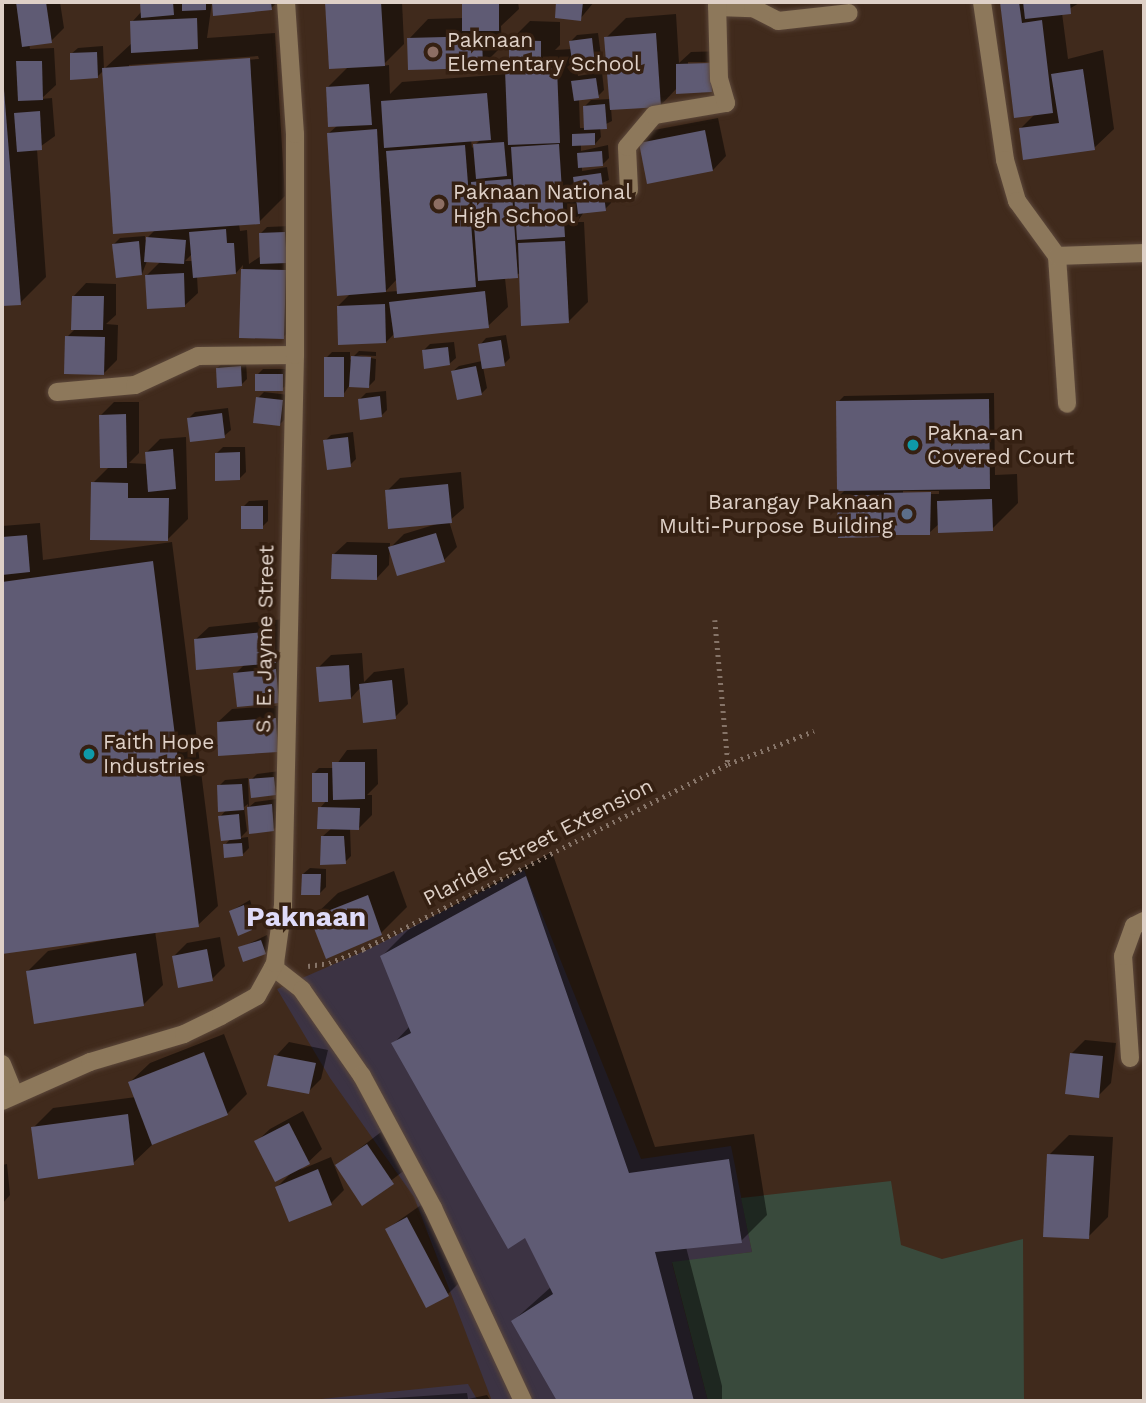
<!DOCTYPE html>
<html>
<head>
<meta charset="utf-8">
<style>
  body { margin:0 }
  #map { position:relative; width:1146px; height:1403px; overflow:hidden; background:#402a1c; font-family:"Work Sans",sans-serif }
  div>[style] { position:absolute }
  .commercial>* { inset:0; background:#3c3343 }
  .green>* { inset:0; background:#394a3c }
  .shadow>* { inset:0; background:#0007 }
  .building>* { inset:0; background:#5f5b74 }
  .path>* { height:4.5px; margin-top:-2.25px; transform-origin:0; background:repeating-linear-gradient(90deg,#867468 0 2px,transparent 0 7px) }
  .roads { filter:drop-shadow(0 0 2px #5c483b) drop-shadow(0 0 2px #5c483b) }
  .minor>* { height:18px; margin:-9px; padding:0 9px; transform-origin:9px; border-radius:9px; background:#8d785b }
  .dots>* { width:19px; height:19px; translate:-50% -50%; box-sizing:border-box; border:4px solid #352012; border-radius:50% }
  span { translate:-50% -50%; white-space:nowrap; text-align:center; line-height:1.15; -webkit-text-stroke:7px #352012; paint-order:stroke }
  .poi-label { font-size:21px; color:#ded0c7 }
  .left { translate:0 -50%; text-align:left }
  .right { translate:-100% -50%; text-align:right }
  .street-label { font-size:21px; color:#ded0c7 }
  .district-label { font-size:28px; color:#dfdbf9; font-weight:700 }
  .frame { position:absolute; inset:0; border:4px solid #ded0c7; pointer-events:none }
</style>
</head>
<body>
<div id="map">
  <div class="commercial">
    <div style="clip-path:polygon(524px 870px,641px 1159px,731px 1146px,752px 1252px,672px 1263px,708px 1401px,492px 1401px,414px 1197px,330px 1078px,277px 989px,371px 948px)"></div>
    <div style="clip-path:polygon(468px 1384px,478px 1401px,302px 1401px,467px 1384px)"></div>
  </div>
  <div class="green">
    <div style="clip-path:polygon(891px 1181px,901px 1245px,942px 1259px,1023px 1239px,1024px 1401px,708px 1401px,672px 1262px,752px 1252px,741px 1198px)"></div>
  </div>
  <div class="shadow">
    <div style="clip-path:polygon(2px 2px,60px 2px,64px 28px,51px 41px,29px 44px,30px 49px,54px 48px,56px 85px,41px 99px,52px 98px,55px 136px,37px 149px,46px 277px,20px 303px,2px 304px)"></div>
    <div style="clip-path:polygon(evenodd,142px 2px,212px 2px,207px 38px,275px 33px,285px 196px,259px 222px,239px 224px,240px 231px,247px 230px,249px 264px,261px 256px,261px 233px,267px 227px,291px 226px,297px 324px,283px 337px,241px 336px,243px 265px,236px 273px,197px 276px,198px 293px,184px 306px,147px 275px,161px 261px,147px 261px,142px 274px,114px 244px,120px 238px,145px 236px,145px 240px,156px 229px,104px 70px,97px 77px,71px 54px,78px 48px,103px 46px,104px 69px,132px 43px,132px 22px,142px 11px,142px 2px,258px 56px,259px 59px,129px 68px,129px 65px,258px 56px,142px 2px,193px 253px,193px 261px,185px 261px,193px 253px)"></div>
    <div style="clip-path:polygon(214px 2px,278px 2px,271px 8px,215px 14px)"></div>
    <div style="clip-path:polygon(evenodd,327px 2px,402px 2px,404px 44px,382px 66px,389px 65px,390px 94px,402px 82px,507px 74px,514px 64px,510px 41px,530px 21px,560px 22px,560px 45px,555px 50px,572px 49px,571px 41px,577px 35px,598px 33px,601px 56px,594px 63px,577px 65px,578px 76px,602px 72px,604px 90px,598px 96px,579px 99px,580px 128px,586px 128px,585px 106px,591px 100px,610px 99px,606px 38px,626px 18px,676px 14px,679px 63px,691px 52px,724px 51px,724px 78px,711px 91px,677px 88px,661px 105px,611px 108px,612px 121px,600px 127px,601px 137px,595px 144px,581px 144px,581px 151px,608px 145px,609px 158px,602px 165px,582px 166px,582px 171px,607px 167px,609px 180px,579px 193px,610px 189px,611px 203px,605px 209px,584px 212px,577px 222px,584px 222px,588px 302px,568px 322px,521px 273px,505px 278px,508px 307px,488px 326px,395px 333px,386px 342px,338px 306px,351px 293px,329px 133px,338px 125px,328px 87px,349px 66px,331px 67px,327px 2px,688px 62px,720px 62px,720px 65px,688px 66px,688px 62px,327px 2px,481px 139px,472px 148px,471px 140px,481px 139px,327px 2px,397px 279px,398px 291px,385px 292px,397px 279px)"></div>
    <div style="clip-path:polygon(464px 2px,518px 2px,519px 9px,501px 26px,502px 46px,482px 66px,409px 39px,428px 19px,464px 18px)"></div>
    <div style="clip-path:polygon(558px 2px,594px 2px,580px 19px,557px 17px)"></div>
    <div style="clip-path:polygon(1002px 2px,1081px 2px,1062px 13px,1068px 59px,1103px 50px,1114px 129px,1094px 148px,1021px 128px,1035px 114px,1016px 116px)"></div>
    <div style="clip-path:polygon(718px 118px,726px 156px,713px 170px,641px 143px,654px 130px)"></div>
    <div style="clip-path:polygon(86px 283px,116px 284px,116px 315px,106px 324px,118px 325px,117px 360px,104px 373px,67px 337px,76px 328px,73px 297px)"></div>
    <div style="clip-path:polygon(506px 335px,510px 358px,504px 364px,483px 367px,487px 388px,481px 394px,452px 372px,459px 366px,482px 361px,480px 345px,486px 338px)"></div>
    <div style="clip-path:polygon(454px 342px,456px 358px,449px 364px,424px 350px,430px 344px)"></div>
    <div style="clip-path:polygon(359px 351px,376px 352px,376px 356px,356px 355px,376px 359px,375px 380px,369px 386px,349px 386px,343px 395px,326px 358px,332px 352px,350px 352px,350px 360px)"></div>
    <div style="clip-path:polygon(246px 361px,247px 379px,241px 385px,217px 368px,224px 362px)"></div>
    <div style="clip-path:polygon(263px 369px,288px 369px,288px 383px,282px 389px,257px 375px)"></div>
    <div style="clip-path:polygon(386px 391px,387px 410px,381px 416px,360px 399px,366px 393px)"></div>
    <div style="clip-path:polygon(264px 392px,289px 395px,286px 418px,280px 424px,258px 398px)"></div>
    <div style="clip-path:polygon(evenodd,994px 393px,995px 475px,1017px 474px,1018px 503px,992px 529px,940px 523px,929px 533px,881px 535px,839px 496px,846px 489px,838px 402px,844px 396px,994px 393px,903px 491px,939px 491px,939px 494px,903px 494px,903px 491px)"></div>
    <div style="clip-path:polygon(114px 402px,139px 402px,139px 453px,129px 463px,148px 464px,147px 452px,160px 439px,186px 437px,188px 519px,168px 539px,93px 483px,110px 466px,101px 415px)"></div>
    <div style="clip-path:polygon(228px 408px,231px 430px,224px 436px,189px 418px,195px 412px)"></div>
    <div style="clip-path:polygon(353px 432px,356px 459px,350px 465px,325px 441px,331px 435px)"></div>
    <div style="clip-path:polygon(223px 447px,245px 447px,246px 472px,240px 478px,217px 453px)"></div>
    <div style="clip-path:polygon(461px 472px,464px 508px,449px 521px,457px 547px,444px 560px,390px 548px,404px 534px,437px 524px,387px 491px,400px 478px)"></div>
    <div style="clip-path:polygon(268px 500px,268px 521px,262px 527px,243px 507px,249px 501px)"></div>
    <div style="clip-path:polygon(40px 523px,43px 560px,172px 542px,218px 906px,198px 925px,155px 931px,163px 985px,143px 1005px,28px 971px,48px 951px,138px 934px,2px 952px,2px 526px)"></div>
    <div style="clip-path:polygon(347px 542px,390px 543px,389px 565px,376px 579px,333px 555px)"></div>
    <div style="clip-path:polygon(285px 619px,288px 648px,278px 657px,288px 656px,291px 688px,278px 701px,235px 674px,245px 664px,195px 640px,209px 627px)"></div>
    <div style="clip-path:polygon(362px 653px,364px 682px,374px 672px,404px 668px,408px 704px,395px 717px,361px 687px,351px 698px,318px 668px,331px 655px)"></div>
    <div style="clip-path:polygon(288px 705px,277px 750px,218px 722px,232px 709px)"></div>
    <div style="clip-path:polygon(377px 749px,378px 784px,367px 795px,372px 795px,372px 815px,359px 828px,350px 828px,351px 856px,345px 862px,323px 836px,332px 828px,320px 808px,327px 800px,313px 774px,319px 768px,334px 768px,347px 750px)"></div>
    <div style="clip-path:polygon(280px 771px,282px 787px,275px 794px,251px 780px,257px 774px)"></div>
    <div style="clip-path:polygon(248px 778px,249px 807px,255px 802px,277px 799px,280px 823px,274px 829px,251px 832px,248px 804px,244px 807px,247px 831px,240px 838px,248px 837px,249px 848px,242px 855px,225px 845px,231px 838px,220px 817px,227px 809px,219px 786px,225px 780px)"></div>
    <div style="clip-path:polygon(552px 852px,655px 1147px,754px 1134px,767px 1215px,741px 1241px,686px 1247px,722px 1386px,722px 1401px,558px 1401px,513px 1321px,551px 1287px,526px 1235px,393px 1044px,410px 1026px,382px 956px,408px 930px)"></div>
    <div style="clip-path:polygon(310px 868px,326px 869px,326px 887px,320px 893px,303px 874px)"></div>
    <div style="clip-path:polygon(394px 871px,407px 907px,381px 933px,312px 918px,338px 893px)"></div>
    <div style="clip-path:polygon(250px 900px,257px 923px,251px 929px,231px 911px)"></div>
    <div style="clip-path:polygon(267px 935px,271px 947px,265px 953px,240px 948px)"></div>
    <div style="clip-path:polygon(220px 937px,225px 966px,212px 979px,174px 956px,187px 943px)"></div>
    <div style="clip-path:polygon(224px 1034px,247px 1094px,227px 1114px,153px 1144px,133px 1163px,33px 1128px,53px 1108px,136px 1097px,130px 1082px,150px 1063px)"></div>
    <div style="clip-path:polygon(1085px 1040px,1116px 1043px,1111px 1083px,1098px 1096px,1071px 1054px)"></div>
    <div style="clip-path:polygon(289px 1042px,328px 1050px,321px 1079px,308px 1092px,276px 1056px)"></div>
    <div style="clip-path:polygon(303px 1111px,322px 1149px,300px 1170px,331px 1157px,344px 1190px,331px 1203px,290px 1220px,277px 1187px,292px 1172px,256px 1142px,270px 1129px)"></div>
    <div style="clip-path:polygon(381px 1132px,406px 1169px,362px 1203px,337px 1166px)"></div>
    <div style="clip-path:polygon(1069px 1135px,1113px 1137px,1108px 1217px,1088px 1237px,1049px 1155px)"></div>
    <div style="clip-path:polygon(7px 1164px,10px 1195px,2px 1204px,2px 1165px)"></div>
    <div style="clip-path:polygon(421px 1205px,461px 1281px,448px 1294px,387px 1229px)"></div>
    <div style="clip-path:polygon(467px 1393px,468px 1399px,487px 1395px,491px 1401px,352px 1401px)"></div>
  </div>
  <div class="building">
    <div style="clip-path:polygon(16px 2px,46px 2px,52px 43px,22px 47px)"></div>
    <div style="clip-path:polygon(140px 2px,173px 2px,174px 15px,141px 18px)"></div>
    <div style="clip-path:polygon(182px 2px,206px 2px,206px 10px,182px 11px)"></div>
    <div style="clip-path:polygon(212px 2px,271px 2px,272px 10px,213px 16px)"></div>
    <div style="clip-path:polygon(325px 2px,381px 2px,385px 66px,329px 69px)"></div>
    <div style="clip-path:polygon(462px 2px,499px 2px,499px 31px,462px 31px)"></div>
    <div style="clip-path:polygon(556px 2px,583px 2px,581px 21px,555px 18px)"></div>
    <div style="clip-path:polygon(1000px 2px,1019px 2px,1022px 23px,1042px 20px,1053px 113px,1014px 118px)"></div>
    <div style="clip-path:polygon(1023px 2px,1070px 2px,1071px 14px,1025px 19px)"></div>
    <div style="clip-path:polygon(197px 18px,198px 49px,131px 53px,130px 21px)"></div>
    <div style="clip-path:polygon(656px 33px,661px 107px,610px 110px,604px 37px)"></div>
    <div style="clip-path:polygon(482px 36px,483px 68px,408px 70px,407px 38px)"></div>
    <div style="clip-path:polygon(592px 38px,595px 64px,573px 67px,569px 41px)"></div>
    <div style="clip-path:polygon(509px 40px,541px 41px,541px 66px,509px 66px)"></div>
    <div style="clip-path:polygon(97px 52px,98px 78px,70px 80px,70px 53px)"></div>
    <div style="clip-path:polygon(250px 58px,260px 224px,113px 234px,102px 68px)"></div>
    <div style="clip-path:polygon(16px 61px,42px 61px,43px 100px,18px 101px)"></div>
    <div style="clip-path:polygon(711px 63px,712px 92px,676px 94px,676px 64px)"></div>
    <div style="clip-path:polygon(2px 64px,21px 305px,2px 306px)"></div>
    <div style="clip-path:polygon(557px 68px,560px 143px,508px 145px,505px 70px)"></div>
    <div style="clip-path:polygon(1083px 69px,1095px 150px,1023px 160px,1019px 128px,1059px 123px,1051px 74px)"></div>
    <div style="clip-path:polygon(596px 78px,599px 98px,574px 101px,571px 81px)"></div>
    <div style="clip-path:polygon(369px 84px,372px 125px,328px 127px,326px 87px)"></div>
    <div style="clip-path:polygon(487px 93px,491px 140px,384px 148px,381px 101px)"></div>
    <div style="clip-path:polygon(605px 104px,607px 129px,584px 130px,583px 106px)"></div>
    <div style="clip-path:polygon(40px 111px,42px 150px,17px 152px,14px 113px)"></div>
    <div style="clip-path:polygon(377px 129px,386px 292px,337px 296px,327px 133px)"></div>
    <div style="clip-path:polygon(705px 130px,713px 171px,647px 184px,639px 143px)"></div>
    <div style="clip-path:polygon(595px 133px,595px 145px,572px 146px,572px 134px)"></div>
    <div style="clip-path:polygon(504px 142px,507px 176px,476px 179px,473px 144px)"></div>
    <div style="clip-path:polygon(559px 144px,565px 237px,517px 240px,511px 147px)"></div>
    <div style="clip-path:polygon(465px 145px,476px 287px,397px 294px,386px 151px)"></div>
    <div style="clip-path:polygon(602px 151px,603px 166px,578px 168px,577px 153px)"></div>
    <div style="clip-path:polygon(601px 173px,603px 188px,575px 192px,573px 177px)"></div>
    <div style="clip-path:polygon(511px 179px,518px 278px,478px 281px,471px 182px)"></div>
    <div style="clip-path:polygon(604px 195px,606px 211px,578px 214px,576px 198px)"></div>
    <div style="clip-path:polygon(226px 229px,227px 243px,234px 243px,236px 274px,193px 278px,189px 232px)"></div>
    <div style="clip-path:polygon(285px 232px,287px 263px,260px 264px,259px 233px)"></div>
    <div style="clip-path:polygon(146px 237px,186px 240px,184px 264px,144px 262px)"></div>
    <div style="clip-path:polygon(139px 241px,142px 275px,116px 278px,112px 244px)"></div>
    <div style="clip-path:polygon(565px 241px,569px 323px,521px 326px,518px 243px)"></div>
    <div style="clip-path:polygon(241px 269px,286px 270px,284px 339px,239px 338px)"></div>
    <div style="clip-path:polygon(184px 273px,185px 307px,147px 309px,145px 275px)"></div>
    <div style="clip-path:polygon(485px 291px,489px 328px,394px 338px,389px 302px)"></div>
    <div style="clip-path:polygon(72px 296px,104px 296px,103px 330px,71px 330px)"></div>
    <div style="clip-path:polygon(385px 304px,386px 343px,338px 345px,337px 306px)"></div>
    <div style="clip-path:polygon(65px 336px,105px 337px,104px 375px,64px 374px)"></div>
    <div style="clip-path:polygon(501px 340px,505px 366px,482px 369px,478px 344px)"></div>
    <div style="clip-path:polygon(448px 347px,450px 365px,424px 369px,422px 350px)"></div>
    <div style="clip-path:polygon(351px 356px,371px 357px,369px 388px,349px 387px)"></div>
    <div style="clip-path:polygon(324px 357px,344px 357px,344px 397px,324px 397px)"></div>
    <div style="clip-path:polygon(241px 366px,242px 386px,217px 388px,216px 368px)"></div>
    <div style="clip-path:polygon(476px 366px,482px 395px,457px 400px,451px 371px)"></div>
    <div style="clip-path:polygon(255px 374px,283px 374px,283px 391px,255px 391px)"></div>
    <div style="clip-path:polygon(380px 396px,382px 417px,360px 420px,358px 399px)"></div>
    <div style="clip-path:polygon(256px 397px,283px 400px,280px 426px,253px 423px)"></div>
    <div style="clip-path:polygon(989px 399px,990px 489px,837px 491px,836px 401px)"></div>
    <div style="clip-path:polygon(222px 413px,225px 438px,190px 442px,187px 418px)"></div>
    <div style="clip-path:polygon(126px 414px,127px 468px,100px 468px,99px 415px)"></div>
    <div style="clip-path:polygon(348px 437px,351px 467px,327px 470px,323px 440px)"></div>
    <div style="clip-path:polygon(173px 449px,176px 489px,148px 492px,145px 452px)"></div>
    <div style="clip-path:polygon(240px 452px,240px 480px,215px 481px,215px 453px)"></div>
    <div style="clip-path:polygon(91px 482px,128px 483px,128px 498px,169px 498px,168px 541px,90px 540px)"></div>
    <div style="clip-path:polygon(448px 484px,452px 523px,388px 529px,385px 490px)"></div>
    <div style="clip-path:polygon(931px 492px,930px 535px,883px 535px,884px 493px)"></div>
    <div style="clip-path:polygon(837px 495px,881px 495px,882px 537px,838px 538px)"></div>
    <div style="clip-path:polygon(992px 499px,993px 531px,938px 533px,937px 501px)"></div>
    <div style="clip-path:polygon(241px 506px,263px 506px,263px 529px,241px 529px)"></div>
    <div style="clip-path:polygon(436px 533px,445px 562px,397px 576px,388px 547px)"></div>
    <div style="clip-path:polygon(27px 535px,30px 572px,2px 575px,2px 537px)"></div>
    <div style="clip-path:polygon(332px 554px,377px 555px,377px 580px,331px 579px)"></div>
    <div style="clip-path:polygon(153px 561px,199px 927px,2px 954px,2px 582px)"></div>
    <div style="clip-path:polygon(273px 631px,276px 663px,196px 670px,194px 639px)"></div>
    <div style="clip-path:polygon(349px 665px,351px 699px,319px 702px,316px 667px)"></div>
    <div style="clip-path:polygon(276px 669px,279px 703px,237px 707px,233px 673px)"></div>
    <div style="clip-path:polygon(392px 680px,396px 719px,363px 723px,359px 684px)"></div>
    <div style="clip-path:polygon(276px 718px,278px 752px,218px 756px,217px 722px)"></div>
    <div style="clip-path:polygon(332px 762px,365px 762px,365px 799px,333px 800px)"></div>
    <div style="clip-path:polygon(312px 773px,328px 773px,328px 802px,312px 802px)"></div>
    <div style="clip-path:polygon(274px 777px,276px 795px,251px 798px,249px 779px)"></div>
    <div style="clip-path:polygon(242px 784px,244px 810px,218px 812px,217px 785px)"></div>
    <div style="clip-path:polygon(272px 804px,274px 831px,249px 834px,247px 807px)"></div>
    <div style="clip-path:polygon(318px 807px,360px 808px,359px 830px,317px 829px)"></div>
    <div style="clip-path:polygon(239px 814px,241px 839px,221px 841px,218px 816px)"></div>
    <div style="clip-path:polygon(321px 836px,344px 836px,346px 864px,320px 865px)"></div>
    <div style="clip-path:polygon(242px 843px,243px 856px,224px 858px,223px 844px)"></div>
    <div style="clip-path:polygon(302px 874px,321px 874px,320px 895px,301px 895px)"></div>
    <div style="clip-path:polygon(526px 876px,629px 1173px,729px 1159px,742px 1243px,655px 1252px,694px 1401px,557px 1401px,511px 1321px,553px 1294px,525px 1238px,508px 1249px,391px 1043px,411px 1033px,380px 956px)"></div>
    <div style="clip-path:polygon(368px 895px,382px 935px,326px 959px,310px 918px)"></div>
    <div style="clip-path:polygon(244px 905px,252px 930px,238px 936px,229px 911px)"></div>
    <div style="clip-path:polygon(261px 940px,266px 954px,243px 962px,238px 947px)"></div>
    <div style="clip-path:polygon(207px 949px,213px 981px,178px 988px,172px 956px)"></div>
    <div style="clip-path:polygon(136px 953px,144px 1006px,34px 1024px,26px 971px)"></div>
    <div style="clip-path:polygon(204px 1052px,228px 1115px,152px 1145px,128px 1082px)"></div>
    <div style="clip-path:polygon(1070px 1053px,1103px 1056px,1099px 1098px,1065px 1094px)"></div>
    <div style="clip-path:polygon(274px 1055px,316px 1063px,309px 1094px,267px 1086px)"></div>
    <div style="clip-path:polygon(128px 1114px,134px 1165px,38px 1179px,31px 1127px)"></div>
    <div style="clip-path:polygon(289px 1123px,310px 1164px,275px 1182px,254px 1141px)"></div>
    <div style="clip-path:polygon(367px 1144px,394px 1184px,362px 1206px,335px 1165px)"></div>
    <div style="clip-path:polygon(1047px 1154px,1094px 1156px,1089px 1239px,1043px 1237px)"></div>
    <div style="clip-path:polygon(318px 1169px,332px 1205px,289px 1222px,275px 1187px)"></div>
    <div style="clip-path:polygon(407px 1217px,449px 1296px,426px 1308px,385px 1229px)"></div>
  </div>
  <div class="path">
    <div style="left:715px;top:620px;width:145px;rotate:84.8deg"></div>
    <div style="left:308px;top:966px;width:21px;rotate:-8deg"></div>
    <div style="left:329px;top:963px;width:37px;rotate:-22deg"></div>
    <div style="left:363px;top:949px;width:409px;rotate:-26.9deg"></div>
    <div style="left:728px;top:764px;width:92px;rotate:-21deg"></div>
  </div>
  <div class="roads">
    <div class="minor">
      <div style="left:982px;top:2px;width:160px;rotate:81.7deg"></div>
      <div style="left:1005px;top:160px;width:43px;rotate:73.7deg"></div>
      <div style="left:1017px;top:201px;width:68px;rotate:54deg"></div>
      <div style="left:1057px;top:256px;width:148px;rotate:86.1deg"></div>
      <div style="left:717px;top:7px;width:36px;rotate:2deg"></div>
      <div style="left:753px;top:8px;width:28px;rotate:27deg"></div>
      <div style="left:778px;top:21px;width:71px;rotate:-6.4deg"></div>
      <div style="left:629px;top:190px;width:43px;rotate:-92.7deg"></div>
      <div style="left:627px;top:147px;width:42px;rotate:-49.8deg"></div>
      <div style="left:654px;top:115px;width:73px;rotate:-9.5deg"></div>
      <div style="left:726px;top:103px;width:25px;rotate:-106deg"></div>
      <div style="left:719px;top:79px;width:77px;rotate:-91.5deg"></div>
      <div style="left:1057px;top:256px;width:87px;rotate:-2deg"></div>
      <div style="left:57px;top:392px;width:78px;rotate:-5.1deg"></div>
      <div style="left:135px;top:385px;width:69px;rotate:-24.7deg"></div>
      <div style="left:198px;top:356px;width:97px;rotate:-0.6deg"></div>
      <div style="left:273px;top:967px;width:37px;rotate:38deg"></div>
      <div style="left:302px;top:990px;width:105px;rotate:55.1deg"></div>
      <div style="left:362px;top:1076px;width:150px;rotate:61.7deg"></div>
      <div style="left:433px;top:1208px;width:213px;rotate:65deg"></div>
      <div style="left:1130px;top:1058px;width:102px;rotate:-93.9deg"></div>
      <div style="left:1123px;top:956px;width:32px;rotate:-70deg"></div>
      <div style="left:1134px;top:926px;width:11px;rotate:-27deg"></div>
      <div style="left:2px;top:1064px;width:32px;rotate:68deg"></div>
      <div style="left:2px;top:1101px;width:96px;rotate:-23.9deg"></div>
      <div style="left:90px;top:1062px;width:98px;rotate:-16.6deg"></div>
      <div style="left:184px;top:1034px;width:41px;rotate:-25.9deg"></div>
      <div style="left:221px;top:1016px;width:41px;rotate:-29.1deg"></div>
      <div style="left:257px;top:996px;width:38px;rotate:-61deg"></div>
      <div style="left:275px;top:963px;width:59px;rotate:-82.1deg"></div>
      <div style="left:283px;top:905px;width:550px;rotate:-88.75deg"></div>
      <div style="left:295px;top:355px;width:221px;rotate:-90deg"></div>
      <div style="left:295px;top:134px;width:132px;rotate:-93.9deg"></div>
    </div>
  </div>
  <div class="dots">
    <div style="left:433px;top:52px;background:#8d6e63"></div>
    <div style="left:439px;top:204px;background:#8d6e63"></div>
    <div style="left:913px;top:445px;background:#0f9aa8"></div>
    <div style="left:907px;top:514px;background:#5c6f8a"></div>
    <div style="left:89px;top:754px;background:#0f9aa8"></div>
  </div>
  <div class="poi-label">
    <span class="left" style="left:447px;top:52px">Paknaan<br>Elementary School</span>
    <span class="left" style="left:453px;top:204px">Paknaan National<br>High School</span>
    <span class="left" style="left:927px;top:445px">Pakna-an<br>Covered Court</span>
    <span class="right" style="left:893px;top:514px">Barangay Paknaan<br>Multi-Purpose Building</span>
    <span class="left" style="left:103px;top:754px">Faith Hope<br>Industries</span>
  </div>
  <div class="street-label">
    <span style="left:265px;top:639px;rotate:-89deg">S. E. Jayme Street</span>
    <span style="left:538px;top:842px;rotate:-27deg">Plaridel Street Extension</span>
  </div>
  <div class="district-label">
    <span style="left:306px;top:917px">Paknaan</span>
  </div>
  <div class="frame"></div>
</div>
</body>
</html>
